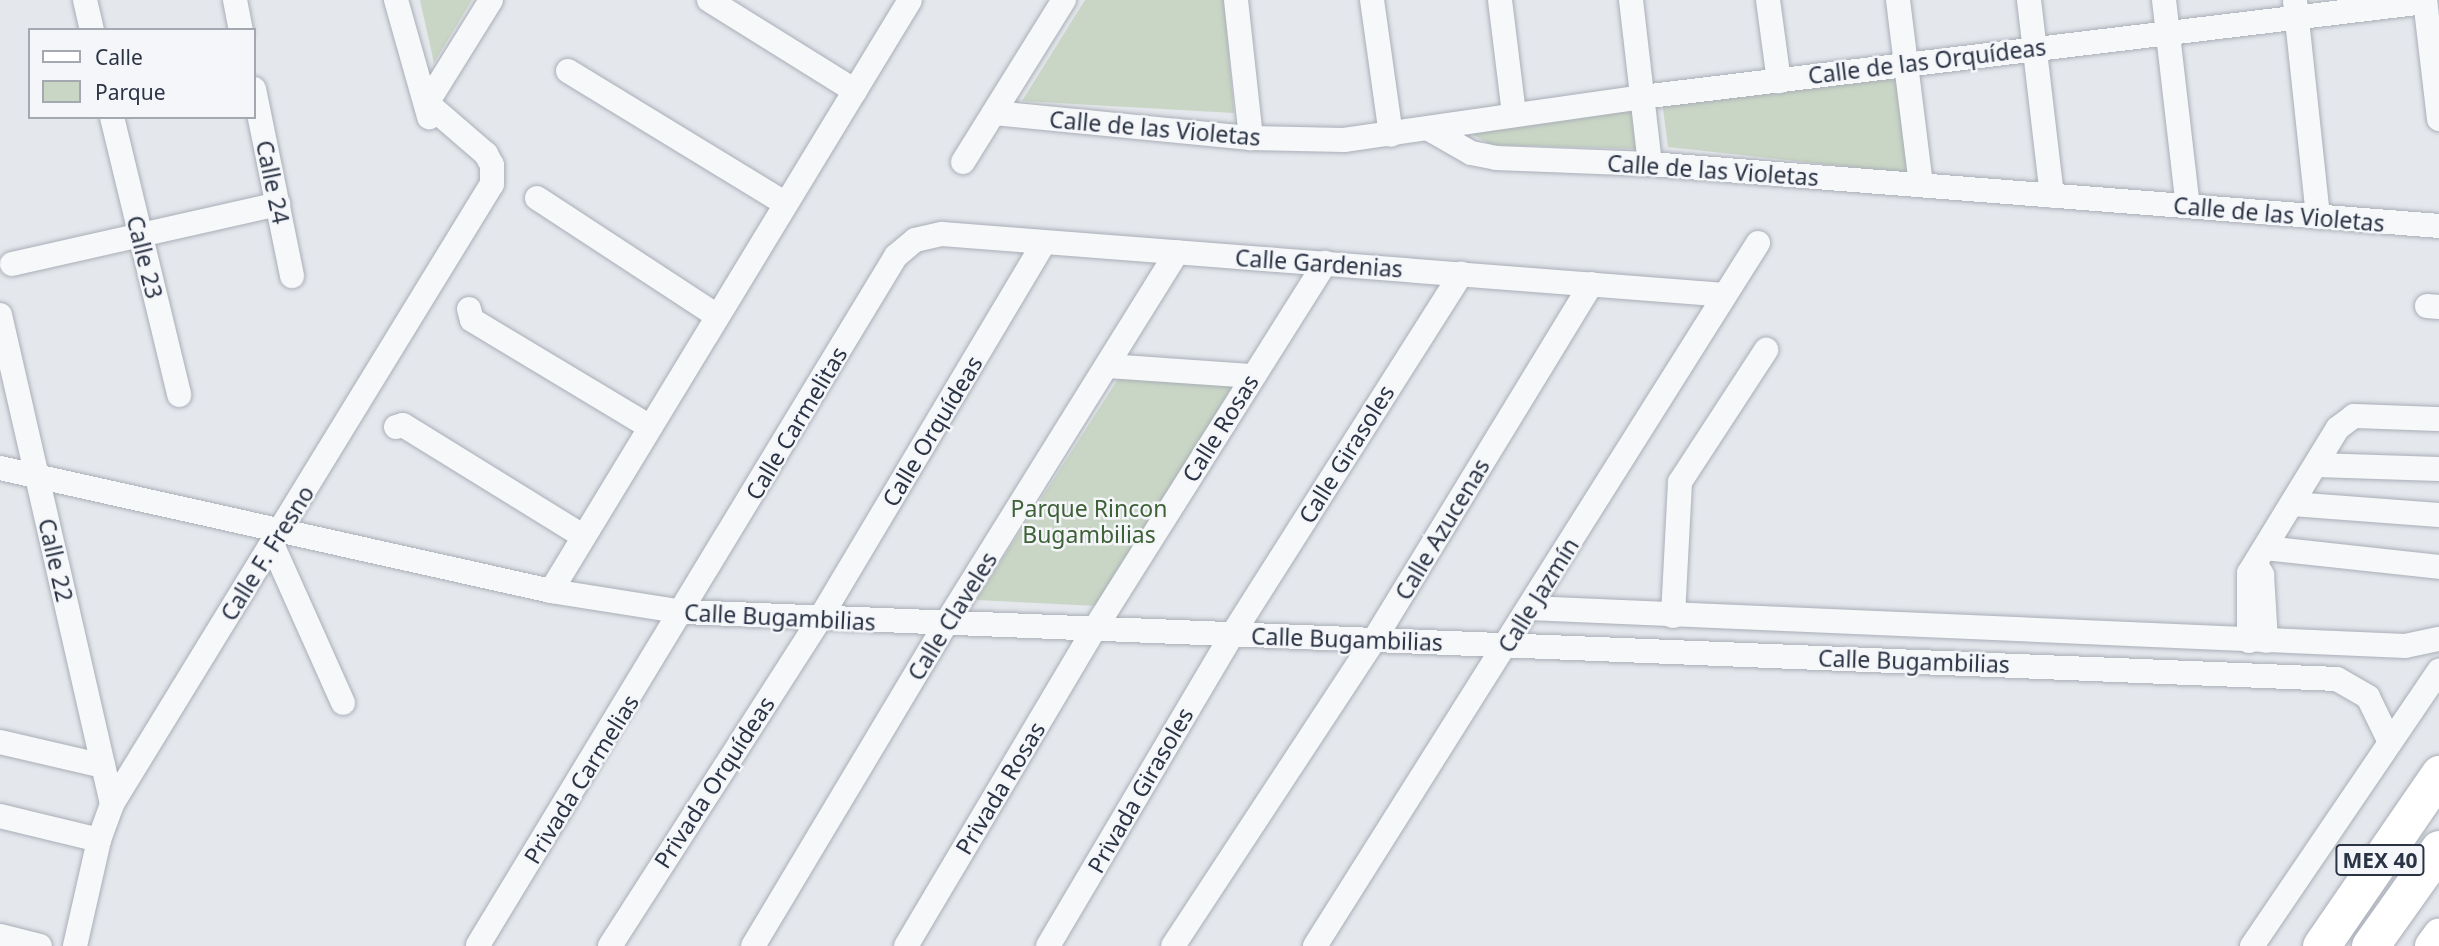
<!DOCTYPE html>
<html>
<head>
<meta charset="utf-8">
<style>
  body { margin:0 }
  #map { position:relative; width:2439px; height:946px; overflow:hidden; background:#e4e7ec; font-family:"Noto Sans",sans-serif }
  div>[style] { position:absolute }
  .green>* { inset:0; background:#c9d6c5 }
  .roads { filter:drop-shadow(0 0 2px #a9aeb7) drop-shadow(0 0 2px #a9aeb7) }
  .minor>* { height:24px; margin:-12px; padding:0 12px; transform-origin:12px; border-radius:12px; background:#f7f8fa }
  .major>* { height:32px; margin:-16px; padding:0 16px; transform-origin:16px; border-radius:16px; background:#fff }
  .highway>* { height:37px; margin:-18.5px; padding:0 18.5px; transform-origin:18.5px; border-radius:18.5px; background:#fff }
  span { translate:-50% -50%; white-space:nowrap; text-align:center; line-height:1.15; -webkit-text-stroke:5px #f4f6f9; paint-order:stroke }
  .shield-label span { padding:2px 5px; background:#f4f6f9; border:2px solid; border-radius:5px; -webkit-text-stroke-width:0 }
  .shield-label { font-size:21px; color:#2b3445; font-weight:700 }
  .street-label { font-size:23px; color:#2b3445 }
  .park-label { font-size:23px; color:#3f6138 }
  .legend { position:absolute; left:28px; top:28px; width:228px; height:91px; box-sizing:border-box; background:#f4f6f9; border:2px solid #a4a8b1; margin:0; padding:9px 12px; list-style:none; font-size:21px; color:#2b3445 }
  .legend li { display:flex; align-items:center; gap:14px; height:35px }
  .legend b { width:35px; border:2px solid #a4a8b1 }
</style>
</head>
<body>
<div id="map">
  <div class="green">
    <div style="clip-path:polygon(420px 0,472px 0,434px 63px)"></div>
    <div style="clip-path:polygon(1085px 0,1224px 0,1234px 113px,1022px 101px)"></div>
    <div style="clip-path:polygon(1898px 72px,1913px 174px,1668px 147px,1662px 101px)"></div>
    <div style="clip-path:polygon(1639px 103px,1642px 149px,1491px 145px,1465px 130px)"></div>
    <div style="clip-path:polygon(1120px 376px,1240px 384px,1098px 606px,976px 600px)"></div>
  </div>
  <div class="roads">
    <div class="minor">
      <div style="left:85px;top:0;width:31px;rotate:77deg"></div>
      <div style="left:235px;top:0;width:31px;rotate:79deg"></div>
      <div style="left:396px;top:0;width:122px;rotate:74.2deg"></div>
      <div style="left:709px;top:0;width:172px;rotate:31.9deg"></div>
      <div style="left:1236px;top:0;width:139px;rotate:83.8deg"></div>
      <div style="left:1372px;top:0;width:136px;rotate:82deg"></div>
      <div style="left:1500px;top:0;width:115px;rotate:83deg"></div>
      <div style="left:1631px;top:0;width:165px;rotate:83.4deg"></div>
      <div style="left:1768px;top:0;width:82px;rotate:82.3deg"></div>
      <div style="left:1898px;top:0;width:186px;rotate:82.9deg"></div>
      <div style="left:2029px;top:0;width:197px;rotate:83.3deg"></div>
      <div style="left:2164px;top:0;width:207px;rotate:83.4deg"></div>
      <div style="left:2425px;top:0;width:120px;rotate:83.3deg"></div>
      <div style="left:2295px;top:1px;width:217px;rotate:83.9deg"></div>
      <div style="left:568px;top:71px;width:255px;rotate:31.4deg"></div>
      <div style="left:254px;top:89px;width:191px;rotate:78.5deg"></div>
      <div style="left:427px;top:103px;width:121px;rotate:-58.1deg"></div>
      <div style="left:994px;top:113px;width:258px;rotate:5.6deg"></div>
      <div style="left:1251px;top:138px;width:93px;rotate:1.2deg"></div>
      <div style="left:1344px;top:140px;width:301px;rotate:-8.2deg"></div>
      <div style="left:1642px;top:97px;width:789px;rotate:-6.92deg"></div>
      <div style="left:112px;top:117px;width:286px;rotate:76.4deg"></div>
      <div style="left:1431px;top:130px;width:46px;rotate:29.9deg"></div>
      <div style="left:1471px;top:153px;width:25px;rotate:11deg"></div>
      <div style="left:1496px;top:158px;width:154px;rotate:2.2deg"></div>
      <div style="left:1650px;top:164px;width:791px;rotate:4.49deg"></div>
      <div style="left:963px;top:162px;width:191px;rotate:-58.1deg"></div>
      <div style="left:537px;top:198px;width:215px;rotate:33.2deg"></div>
      <div style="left:12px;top:264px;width:273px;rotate:-12.7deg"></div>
      <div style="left:2427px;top:306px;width:12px;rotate:5deg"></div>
      <div style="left:469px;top:309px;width:11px;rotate:75deg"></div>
      <div style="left:472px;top:320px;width:208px;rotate:31deg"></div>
      <div style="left:0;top:315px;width:502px;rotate:77.1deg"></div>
      <div style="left:1109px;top:366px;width:144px;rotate:4deg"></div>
      <div style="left:396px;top:427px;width:7px;rotate:-16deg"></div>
      <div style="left:403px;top:425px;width:211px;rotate:31.7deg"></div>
      <div style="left:2316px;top:465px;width:123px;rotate:1.9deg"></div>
      <div style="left:0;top:468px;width:565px;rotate:12.58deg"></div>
      <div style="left:551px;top:591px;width:135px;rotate:9deg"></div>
      <div style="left:684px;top:612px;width:1654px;rotate:2.32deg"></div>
      <div style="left:2337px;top:679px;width:36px;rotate:30deg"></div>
      <div style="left:2368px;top:697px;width:48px;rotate:64deg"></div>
      <div style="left:2292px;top:504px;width:147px;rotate:4.3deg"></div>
      <div style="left:272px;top:544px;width:174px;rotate:65.9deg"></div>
      <div style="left:2265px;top:548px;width:175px;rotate:6.2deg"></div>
      <div style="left:2256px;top:564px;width:13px;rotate:61deg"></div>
      <div style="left:2262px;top:575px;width:66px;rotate:86.5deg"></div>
      <div style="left:551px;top:591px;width:691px;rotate:-58.72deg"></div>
      <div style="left:1529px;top:608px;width:877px;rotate:2.48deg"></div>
      <div style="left:2405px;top:646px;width:35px;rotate:-12deg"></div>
      <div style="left:1673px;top:616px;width:134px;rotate:-87deg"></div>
      <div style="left:1680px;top:482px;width:158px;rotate:-56.9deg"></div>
      <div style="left:2249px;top:641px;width:68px;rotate:-90deg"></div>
      <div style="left:2249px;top:573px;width:170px;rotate:-58.5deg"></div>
      <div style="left:2338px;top:428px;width:20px;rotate:-37deg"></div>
      <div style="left:2354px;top:416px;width:85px;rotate:2deg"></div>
      <div style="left:0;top:742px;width:106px;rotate:13.1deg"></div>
      <div style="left:0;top:816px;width:102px;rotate:13.6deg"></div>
      <div style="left:0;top:936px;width:41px;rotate:14deg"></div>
      <div style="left:478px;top:945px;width:806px;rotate:-58.76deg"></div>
      <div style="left:896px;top:256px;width:25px;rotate:-40deg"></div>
      <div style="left:915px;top:240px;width:28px;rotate:-13deg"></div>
      <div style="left:942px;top:234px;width:785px;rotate:4.45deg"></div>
      <div style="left:75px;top:946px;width:109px;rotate:-77.2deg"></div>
      <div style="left:99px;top:840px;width:38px;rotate:-70deg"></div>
      <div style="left:112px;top:804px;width:727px;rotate:-58.5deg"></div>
      <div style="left:492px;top:184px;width:19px;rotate:-90deg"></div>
      <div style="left:492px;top:165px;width:13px;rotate:-119deg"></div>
      <div style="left:486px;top:154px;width:78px;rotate:-139.2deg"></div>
      <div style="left:610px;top:946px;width:387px;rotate:-57.3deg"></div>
      <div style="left:819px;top:620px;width:439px;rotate:-59.2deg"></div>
      <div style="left:753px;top:946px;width:374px;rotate:-59.1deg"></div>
      <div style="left:945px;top:625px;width:439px;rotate:-58.1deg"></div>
      <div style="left:906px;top:946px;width:368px;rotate:-59.3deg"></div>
      <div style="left:1094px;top:630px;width:434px;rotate:-57.8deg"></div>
      <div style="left:1048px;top:946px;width:361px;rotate:-59.4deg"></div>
      <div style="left:1232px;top:635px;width:428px;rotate:-57.6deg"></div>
      <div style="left:1173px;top:946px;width:366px;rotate:-56.7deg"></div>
      <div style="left:1374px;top:640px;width:417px;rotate:-58.6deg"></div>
      <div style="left:1315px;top:946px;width:831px;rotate:-57.78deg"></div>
      <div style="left:2252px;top:946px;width:333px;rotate:-55.8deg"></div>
    </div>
    <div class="major">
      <div style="left:2431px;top:946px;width:14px;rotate:-54deg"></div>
    </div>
    <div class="highway">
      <div style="left:2321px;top:946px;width:209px;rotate:-55.5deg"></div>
      <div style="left:2370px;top:946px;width:119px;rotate:-54.6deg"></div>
    </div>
  </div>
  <div class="shield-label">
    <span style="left:2380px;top:860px">MEX 40</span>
  </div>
  <div class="street-label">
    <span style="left:1927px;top:61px;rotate:-7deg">Calle de las Orquídeas</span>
    <span style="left:1155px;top:128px;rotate:5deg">Calle de las Violetas</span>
    <span style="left:1713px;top:170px;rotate:4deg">Calle de las Violetas</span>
    <span style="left:273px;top:182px;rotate:78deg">Calle 24</span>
    <span style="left:2279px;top:214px;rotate:5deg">Calle de las Violetas</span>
    <span style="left:145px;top:257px;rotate:76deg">Calle 23</span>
    <span style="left:1319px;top:263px;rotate:4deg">Calle Gardenias</span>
    <span style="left:796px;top:423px;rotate:-59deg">Calle Carmelitas</span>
    <span style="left:1220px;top:428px;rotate:-58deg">Calle Rosas</span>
    <span style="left:932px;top:431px;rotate:-59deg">Calle Orquídeas</span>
    <span style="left:1346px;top:454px;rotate:-58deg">Calle Girasoles</span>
    <span style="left:1442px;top:529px;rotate:-59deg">Calle Azucenas</span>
    <span style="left:267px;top:553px;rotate:-58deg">Calle F. Fresno</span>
    <span style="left:56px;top:560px;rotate:77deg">Calle 22</span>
    <span style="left:1538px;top:595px;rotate:-58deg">Calle Jazmín</span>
    <span style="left:952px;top:616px;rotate:-58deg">Calle Claveles</span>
    <span style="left:780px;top:617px;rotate:3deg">Calle Bugambilias</span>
    <span style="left:1347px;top:639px;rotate:2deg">Calle Bugambilias</span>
    <span style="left:1914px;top:661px;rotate:2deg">Calle Bugambilias</span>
    <span style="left:581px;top:779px;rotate:-58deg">Privada Carmelias</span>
    <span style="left:714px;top:782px;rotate:-57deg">Privada Orquídeas</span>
    <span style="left:1000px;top:788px;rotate:-59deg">Privada Rosas</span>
    <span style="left:1140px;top:790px;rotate:-60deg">Privada Girasoles</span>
  </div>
  <div class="park-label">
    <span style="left:1089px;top:521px">Parque Rincon<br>Bugambilias</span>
  </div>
  <ul class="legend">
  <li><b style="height:9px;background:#fff"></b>Calle</li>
  <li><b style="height:19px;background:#c9d6c5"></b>Parque</li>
  </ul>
</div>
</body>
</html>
